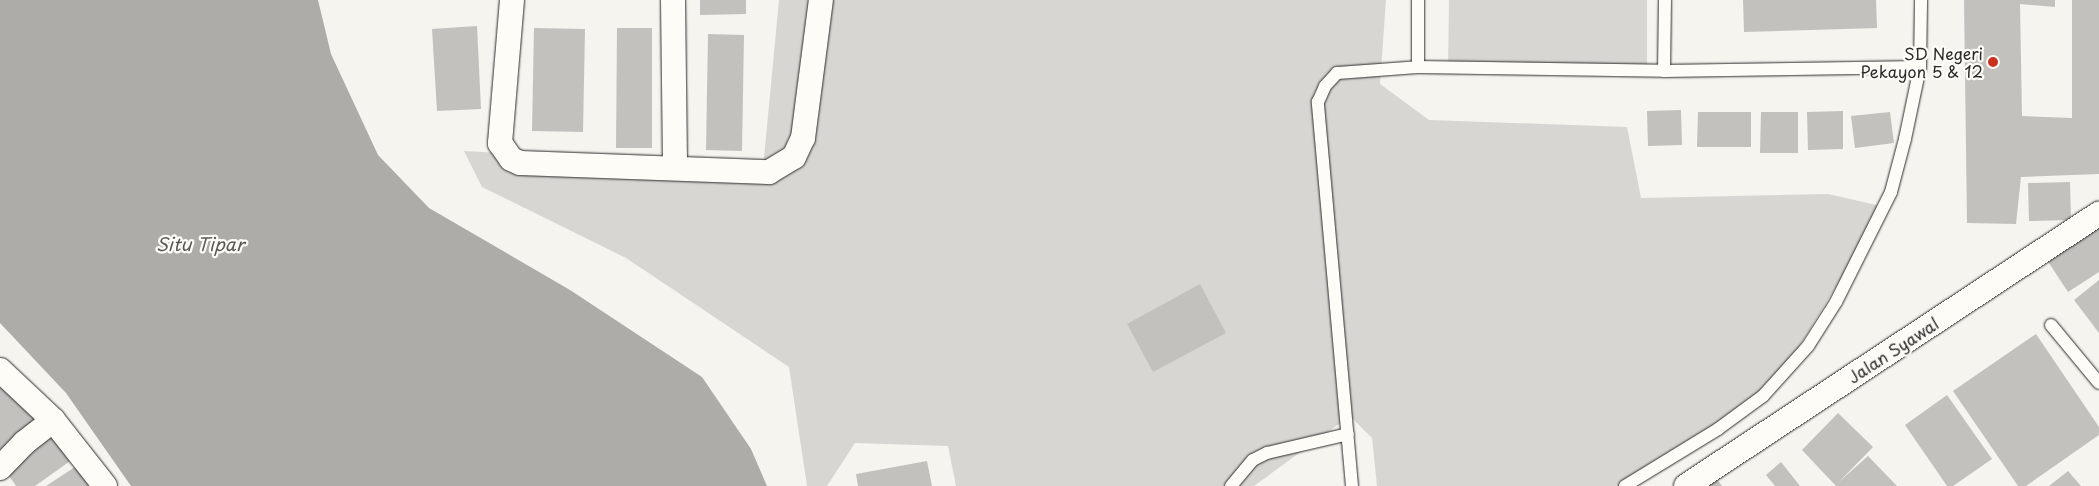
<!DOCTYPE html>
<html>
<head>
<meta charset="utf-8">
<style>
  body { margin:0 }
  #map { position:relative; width:2099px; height:486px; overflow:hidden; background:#f5f4ef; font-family:"Playpen Sans",sans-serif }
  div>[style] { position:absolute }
  .green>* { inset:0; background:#d7d6d2 }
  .water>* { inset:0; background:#adaca9 }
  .building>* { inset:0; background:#c2c1be }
  .roads { filter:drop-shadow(0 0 1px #2b2b2b) drop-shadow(0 0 1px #2b2b2b) }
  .service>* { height:12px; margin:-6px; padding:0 6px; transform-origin:6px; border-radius:6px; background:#fdfcf7 }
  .minor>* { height:24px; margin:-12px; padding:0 12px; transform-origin:12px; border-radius:12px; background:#fdfcf7 }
  .dots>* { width:14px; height:14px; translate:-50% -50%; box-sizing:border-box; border:2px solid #fdfcf7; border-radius:50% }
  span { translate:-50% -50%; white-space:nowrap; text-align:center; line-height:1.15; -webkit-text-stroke:4.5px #fdfcf7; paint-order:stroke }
  .poi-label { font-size:16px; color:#2b2b2b }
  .right { translate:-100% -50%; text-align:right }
  .street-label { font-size:16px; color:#2b2b2b }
  .water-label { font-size:18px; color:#585857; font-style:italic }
</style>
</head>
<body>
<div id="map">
  <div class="green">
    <div style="clip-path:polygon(779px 0,1386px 0,1380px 84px,1429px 120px,1627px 127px,1641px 198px,1828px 194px,1885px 207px,1778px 381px,1628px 486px,1377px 486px,1372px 438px,1350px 416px,1254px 486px,956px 486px,948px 446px,855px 443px,827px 486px,807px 486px,789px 367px,626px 258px,482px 187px,464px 151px,763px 168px)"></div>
    <div style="clip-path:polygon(1449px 0,1647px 0,1647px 68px,1448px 69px)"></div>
  </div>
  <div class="water">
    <div style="clip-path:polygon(0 0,318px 0,331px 54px,378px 155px,429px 208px,570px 290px,702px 377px,751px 449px,767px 486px,131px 486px,66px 393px,0 323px)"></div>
  </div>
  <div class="building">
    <div style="clip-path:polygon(700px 0,746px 0,746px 14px,700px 15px)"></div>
    <div style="clip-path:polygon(1743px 0,1876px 0,1877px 28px,1744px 32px)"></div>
    <div style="clip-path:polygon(1964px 0,2055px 0,2055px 7px,2020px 4px,2022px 116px,2072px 118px,2072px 0,2099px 0,2099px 174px,2021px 177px,2016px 224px,1967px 223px)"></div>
    <div style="clip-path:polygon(477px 26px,481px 109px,437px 111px,432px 29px)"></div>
    <div style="clip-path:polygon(534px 28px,585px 29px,583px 132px,532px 131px)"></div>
    <div style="clip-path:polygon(617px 28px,652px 28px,652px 148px,616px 148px)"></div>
    <div style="clip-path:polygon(708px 34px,744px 35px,742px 151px,706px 150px)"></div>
    <div style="clip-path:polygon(1681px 110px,1682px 145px,1648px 146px,1647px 111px)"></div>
    <div style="clip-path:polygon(1843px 111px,1843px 149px,1808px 150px,1807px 112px)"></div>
    <div style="clip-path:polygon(1698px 112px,1751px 112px,1751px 147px,1697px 147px)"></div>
    <div style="clip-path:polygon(1761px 112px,1798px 112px,1798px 153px,1760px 153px)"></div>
    <div style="clip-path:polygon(1890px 112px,1894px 143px,1855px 148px,1851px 116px)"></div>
    <div style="clip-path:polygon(2070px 182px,2071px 220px,2029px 221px,2028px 183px)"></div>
    <div style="clip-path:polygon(2099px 222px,2099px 272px,2068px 292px,2045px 257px)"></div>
    <div style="clip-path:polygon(2099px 280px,2099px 333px,2074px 300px)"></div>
    <div style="clip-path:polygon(1200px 284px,1226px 333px,1153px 372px,1127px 324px)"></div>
    <div style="clip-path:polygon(2036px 334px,2099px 427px,2099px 435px,2026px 486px,2018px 486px,1953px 391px)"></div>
    <div style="clip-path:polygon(0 380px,40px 417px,0 454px)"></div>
    <div style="clip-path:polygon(1947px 395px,1992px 459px,1953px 486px,1947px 486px,1905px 425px)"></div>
    <div style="clip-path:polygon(1838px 413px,1873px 447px,1839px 482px,1868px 456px,1897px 486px,1836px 486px,1802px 450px)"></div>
    <div style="clip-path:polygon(53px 434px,73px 459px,35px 486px,16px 486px,3px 467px)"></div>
    <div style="clip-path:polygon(927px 461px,932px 486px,858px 486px,856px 474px)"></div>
    <div style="clip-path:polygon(1781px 462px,1800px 486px,1775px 486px,1766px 475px)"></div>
    <div style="clip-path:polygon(78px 465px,92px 486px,46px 486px)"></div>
    <div style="clip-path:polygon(2068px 471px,2081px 486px,2049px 486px)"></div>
    <div style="clip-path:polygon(1714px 475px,1722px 486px,1699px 486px)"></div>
  </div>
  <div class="roads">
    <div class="service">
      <div style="left:1418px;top:0;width:67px;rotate:90deg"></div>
      <div style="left:1418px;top:67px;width:246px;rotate:0.9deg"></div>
      <div style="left:1664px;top:71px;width:256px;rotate:-0.9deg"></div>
      <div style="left:1664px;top:71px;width:71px;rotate:-89.2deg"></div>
      <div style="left:2051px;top:325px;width:75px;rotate:50.4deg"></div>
      <div style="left:1231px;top:486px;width:34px;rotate:-50deg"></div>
      <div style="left:1253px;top:460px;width:16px;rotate:-27deg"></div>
      <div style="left:1267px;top:453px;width:83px;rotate:-13.2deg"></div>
      <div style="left:1352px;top:486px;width:386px;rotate:-95.1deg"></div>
      <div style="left:1318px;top:102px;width:17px;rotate:-66deg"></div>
      <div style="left:1325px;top:86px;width:18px;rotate:-47deg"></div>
      <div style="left:1337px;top:73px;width:81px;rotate:-4.2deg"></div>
      <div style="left:1625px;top:486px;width:109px;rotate:-31.5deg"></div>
      <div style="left:1718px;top:429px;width:56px;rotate:-36.3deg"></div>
      <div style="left:1763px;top:396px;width:67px;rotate:-48deg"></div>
      <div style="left:1808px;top:346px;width:52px;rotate:-57.5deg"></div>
      <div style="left:1836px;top:302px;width:123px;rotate:-63.4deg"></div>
      <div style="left:1891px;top:192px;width:55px;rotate:-75.2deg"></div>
      <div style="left:1905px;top:139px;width:74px;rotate:-78.2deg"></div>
      <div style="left:1920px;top:67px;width:67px;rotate:-89.1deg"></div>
    </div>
    <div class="minor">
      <div style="left:512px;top:0;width:144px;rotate:94.8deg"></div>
      <div style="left:500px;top:143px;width:19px;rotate:55deg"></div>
      <div style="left:511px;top:159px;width:10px;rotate:24deg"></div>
      <div style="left:520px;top:163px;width:249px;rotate:2.1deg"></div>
      <div style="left:769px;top:172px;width:29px;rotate:-31deg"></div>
      <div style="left:794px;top:157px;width:21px;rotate:-65deg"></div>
      <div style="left:803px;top:138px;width:139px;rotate:-82.6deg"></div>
      <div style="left:673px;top:0;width:168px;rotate:89.3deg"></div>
      <div style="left:0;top:370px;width:73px;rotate:43.3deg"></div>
      <div style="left:53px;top:420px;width:84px;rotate:51.8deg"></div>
      <div style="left:0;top:468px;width:35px;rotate:-46deg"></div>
      <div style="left:24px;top:443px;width:37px;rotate:-38deg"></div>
      <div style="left:1686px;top:486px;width:495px;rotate:-33.4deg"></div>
    </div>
  </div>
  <div class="dots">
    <div style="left:1993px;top:62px;background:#c8321e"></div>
  </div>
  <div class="poi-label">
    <span class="right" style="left:1983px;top:62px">SD Negeri<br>Pekayon 5 &amp; 12</span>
  </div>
  <div class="street-label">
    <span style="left:1893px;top:350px;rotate:-33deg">Jalan Syawal</span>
  </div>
  <div class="water-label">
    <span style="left:200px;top:244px">Situ Tipar</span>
  </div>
</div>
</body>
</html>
